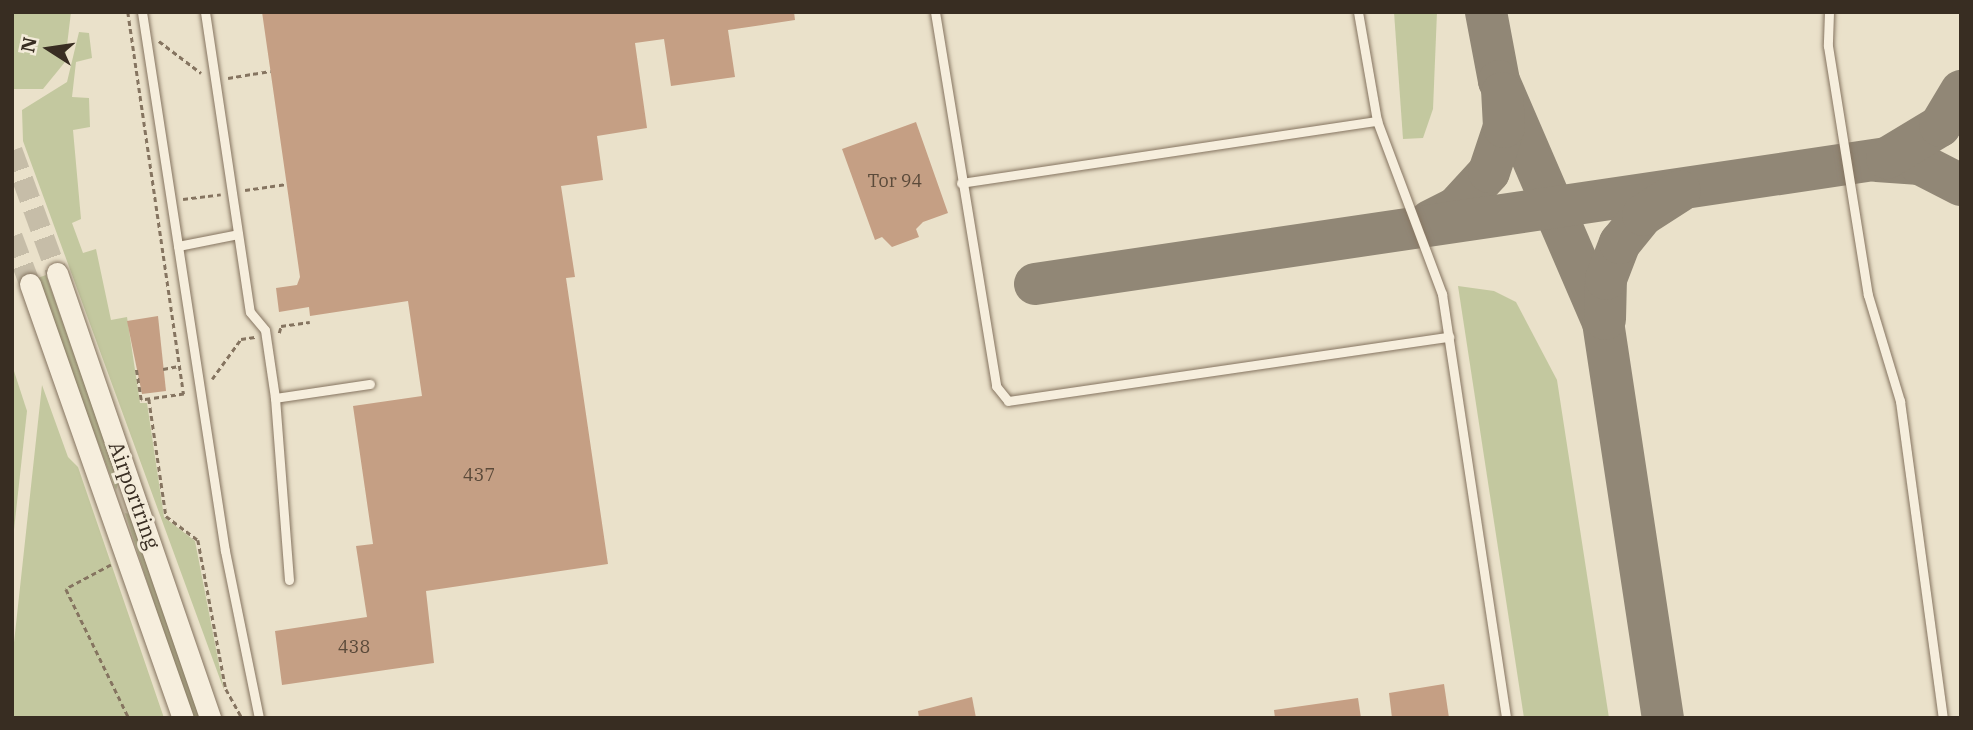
<!DOCTYPE html>
<html>
<head>
<meta charset="utf-8">
<style>
  body { margin:0 }
  #map { position:relative; width:1973px; height:730px; overflow:hidden; background:#eae1ca; font-family:"IBM Plex Serif",serif }
  div>[style] { position:absolute }
  .green>* { inset:0; background:#c3c89f }
  .taxiway>* { height:42px; margin:-21px; padding:0 21px; transform-origin:21px; border-radius:21px; background:#918776 }
  .building>* { inset:0; background:#c59f84 }
  .tertiary-tunnel>* { height:21px; margin-top:-10.5px; transform-origin:0; background:repeating-linear-gradient(90deg,#c6bda8 0 21px,transparent 0 31px) }
  .path>* { height:2.5px; margin-top:-1.25px; transform-origin:0; background:repeating-linear-gradient(90deg,#857460 0 5px,transparent 0 8.5px) }
  .roads { filter:drop-shadow(0 0 2px #857460) drop-shadow(0 0 2px #857460) }
  .service>* { height:9px; margin:-4.5px; padding:0 4.5px; transform-origin:4.5px; border-radius:4.5px; background:#f6eedd }
  .tertiary>* { height:21px; margin:-10.5px; padding:0 10.5px; transform-origin:10.5px; border-radius:10.5px; background:#f6eedd }
  span { translate:-50% -50%; white-space:nowrap; text-align:center; line-height:1.15; -webkit-text-stroke:6px #f3ebd9; paint-order:stroke }
  .number-label { font-size:18px; color:#5b4a3a }
  .number-label span { -webkit-text-stroke-width:0 }
  .street-label { font-size:21px; color:#382d22 }
  .frame { position:absolute; inset:0; border:14px solid #382d22; pointer-events:none }
  .north { position:absolute; left:14px; top:14px; width:70px; height:70px; -webkit-text-stroke:5px #f3ebd9; paint-order:stroke; rotate:282deg; font-size:19px; font-weight:700; line-height:28px; text-align:center; color:#382d22 }
  .north::after { content:''; display:block; margin:auto; width:24px; height:32px; background:#382d22; clip-path:polygon(50% 0,100% 100%,50% 72%,0 100%) }
</style>
</head>
<body>
<div id="map">
  <div class="green">
    <div style="clip-path:polygon(12px 12px,71px 12px,65px 62px,43px 89px,12px 89px)"></div>
    <div style="clip-path:polygon(1394px 12px,1437px 12px,1433px 109px,1423px 138px,1403px 139px)"></div>
    <div style="clip-path:polygon(79px 32px,89px 33px,92px 58px,76px 62px,72px 97px,89px 98px,90px 127px,73px 130px,81px 219px,72px 223px,83px 253px,96px 249px,111px 320px,127px 317px,140px 403px,147px 403px,164px 517px,195px 541px,224px 690px,23px 141px,22px 110px,67px 82px)"></div>
    <div style="clip-path:polygon(46px 275px,119px 481px,116px 490px,35px 279px)"></div>
    <div style="clip-path:polygon(1458px 286px,1494px 291px,1516px 302px,1557px 380px,1609px 718px,1524px 718px)"></div>
    <div style="clip-path:polygon(12px 365px,27px 411px,12px 548px)"></div>
    <div style="clip-path:polygon(42px 385px,68px 457px,78px 467px,164px 718px,12px 718px,12px 661px)"></div>
    <div style="clip-path:polygon(125px 513px,129px 514px,201px 718px,191px 718px)"></div>
  </div>
  <div class="taxiway">
    <div style="left:1486px;top:12px;width:70px;rotate:79.3deg"></div>
    <div style="left:1499px;top:81px;width:262px;rotate:66.7deg"></div>
    <div style="left:1603px;top:322px;width:401px;rotate:81.4deg"></div>
    <div style="left:1877px;top:161px;width:43px;rotate:4deg"></div>
    <div style="left:1920px;top:164px;width:46px;rotate:27.1deg"></div>
    <div style="left:1430px;top:221px;width:30px;rotate:-27deg"></div>
    <div style="left:1457px;top:207px;width:47px;rotate:-47.6deg"></div>
    <div style="left:1489px;top:172px;width:47px;rotate:-71.6deg"></div>
    <div style="left:1504px;top:127px;width:34px;rotate:-93deg"></div>
    <div style="left:1035px;top:284px;width:861px;rotate:-8.41deg"></div>
    <div style="left:1887px;top:158px;width:62px;rotate:-31.1deg"></div>
    <div style="left:1940px;top:126px;width:41px;rotate:-59deg"></div>
    <div style="left:1605px;top:319px;width:40px;rotate:-88.6deg"></div>
    <div style="left:1606px;top:279px;width:39px;rotate:-69deg"></div>
    <div style="left:1620px;top:243px;width:36px;rotate:-51deg"></div>
    <div style="left:1643px;top:215px;width:44px;rotate:-33deg"></div>
  </div>
  <div class="building">
    <div style="clip-path:polygon(262px 12px,794px 12px,795px 20px,728px 30px,735px 77px,671px 86px,664px 39px,635px 43px,647px 128px,597px 136px,603px 180px,561px 186px,575px 277px,566px 278px,608px 564px,426px 591px,434px 663px,282px 685px,275px 631px,367px 617px,356px 546px,373px 544px,353px 406px,422px 396px,408px 301px,310px 316px,309px 307px,279px 312px,276px 288px,297px 285px,300px 277px)"></div>
    <div style="clip-path:polygon(916px 122px,948px 213px,923px 222px,916px 229px,919px 237px,892px 247px,882px 237px,875px 240px,842px 149px)"></div>
    <div style="clip-path:polygon(158px 316px,166px 391px,142px 394px,127px 321px)"></div>
    <div style="clip-path:polygon(1444px 684px,1449px 718px,1392px 718px,1389px 693px)"></div>
    <div style="clip-path:polygon(972px 697px,976px 718px,919px 718px,918px 711px)"></div>
    <div style="clip-path:polygon(1358px 698px,1361px 718px,1275px 718px,1274px 710px)"></div>
  </div>
  <div class="tertiary-tunnel">
    <div style="left:12px;top:150px;width:131px;rotate:69.9deg"></div>
    <div style="left:12px;top:236px;width:51px;rotate:69.4deg"></div>
  </div>
  <div class="path">
    <div style="left:128px;top:12px;width:386px;rotate:81.7deg"></div>
    <div style="left:184px;top:394px;width:43px;rotate:172.1deg"></div>
    <div style="left:141px;top:400px;width:33px;rotate:-99deg"></div>
    <div style="left:159px;top:41px;width:53px;rotate:37.3deg"></div>
    <div style="left:228px;top:78px;width:43px;rotate:-9.5deg"></div>
    <div style="left:245px;top:190px;width:42px;rotate:-8.1deg"></div>
    <div style="left:183px;top:199px;width:38px;rotate:-7deg"></div>
    <div style="left:279px;top:333px;width:7px;rotate:-74deg"></div>
    <div style="left:281px;top:326px;width:29px;rotate:-8deg"></div>
    <div style="left:163px;top:369px;width:16px;rotate:-11deg"></div>
    <div style="left:212px;top:379px;width:49px;rotate:-54.1deg"></div>
    <div style="left:241px;top:339px;width:14px;rotate:-8deg"></div>
    <div style="left:149px;top:399px;width:118px;rotate:81.7deg"></div>
    <div style="left:166px;top:516px;width:40px;rotate:37deg"></div>
    <div style="left:198px;top:540px;width:152px;rotate:79.4deg"></div>
    <div style="left:226px;top:689px;width:33px;rotate:61deg"></div>
    <div style="left:111px;top:565px;width:51px;rotate:151.9deg"></div>
    <div style="left:66px;top:589px;width:144px;rotate:64deg"></div>
  </div>
  <div class="roads">
    <div class="service">
      <div style="left:142px;top:12px;width:545px;rotate:81.25deg"></div>
      <div style="left:225px;top:551px;width:170px;rotate:78.5deg"></div>
      <div style="left:205px;top:12px;width:303px;rotate:81.5deg"></div>
      <div style="left:250px;top:312px;width:23px;rotate:50deg"></div>
      <div style="left:265px;top:330px;width:69px;rotate:81.6deg"></div>
      <div style="left:935px;top:12px;width:379px;rotate:80.7deg"></div>
      <div style="left:996px;top:386px;width:19px;rotate:51deg"></div>
      <div style="left:1008px;top:401px;width:446px;rotate:-8.3deg"></div>
      <div style="left:1358px;top:12px;width:111px;rotate:80.1deg"></div>
      <div style="left:1377px;top:121px;width:185px;rotate:69.4deg"></div>
      <div style="left:1442px;top:294px;width:429px;rotate:81.4deg"></div>
      <div style="left:1829px;top:12px;width:34px;rotate:92deg"></div>
      <div style="left:1828px;top:46px;width:252px;rotate:80.9deg"></div>
      <div style="left:1868px;top:295px;width:111px;rotate:73.2deg"></div>
      <div style="left:1900px;top:401px;width:320px;rotate:82.3deg"></div>
      <div style="left:961px;top:183px;width:421px;rotate:-8.5deg"></div>
      <div style="left:178px;top:246px;width:61px;rotate:-11.3deg"></div>
      <div style="left:289px;top:580px;width:183px;rotate:-94.4deg"></div>
      <div style="left:275px;top:398px;width:96px;rotate:-8.4deg"></div>
    </div>
    <div class="tertiary">
      <div style="left:57px;top:273px;width:471px;rotate:71deg"></div>
      <div style="left:30px;top:284px;width:460px;rotate:70.6deg"></div>
    </div>
  </div>
  <div class="number-label">
    <span style="left:895px;top:181px">Tor 94</span>
    <span style="left:479px;top:475px">437</span>
    <span style="left:354px;top:647px">438</span>
  </div>
  <div class="street-label">
    <span style="left:135px;top:495px;rotate:70deg">Airportring</span>
  </div>
  <div class="frame"></div>
  <div class="north">N</div>
</div>
</body>
</html>
